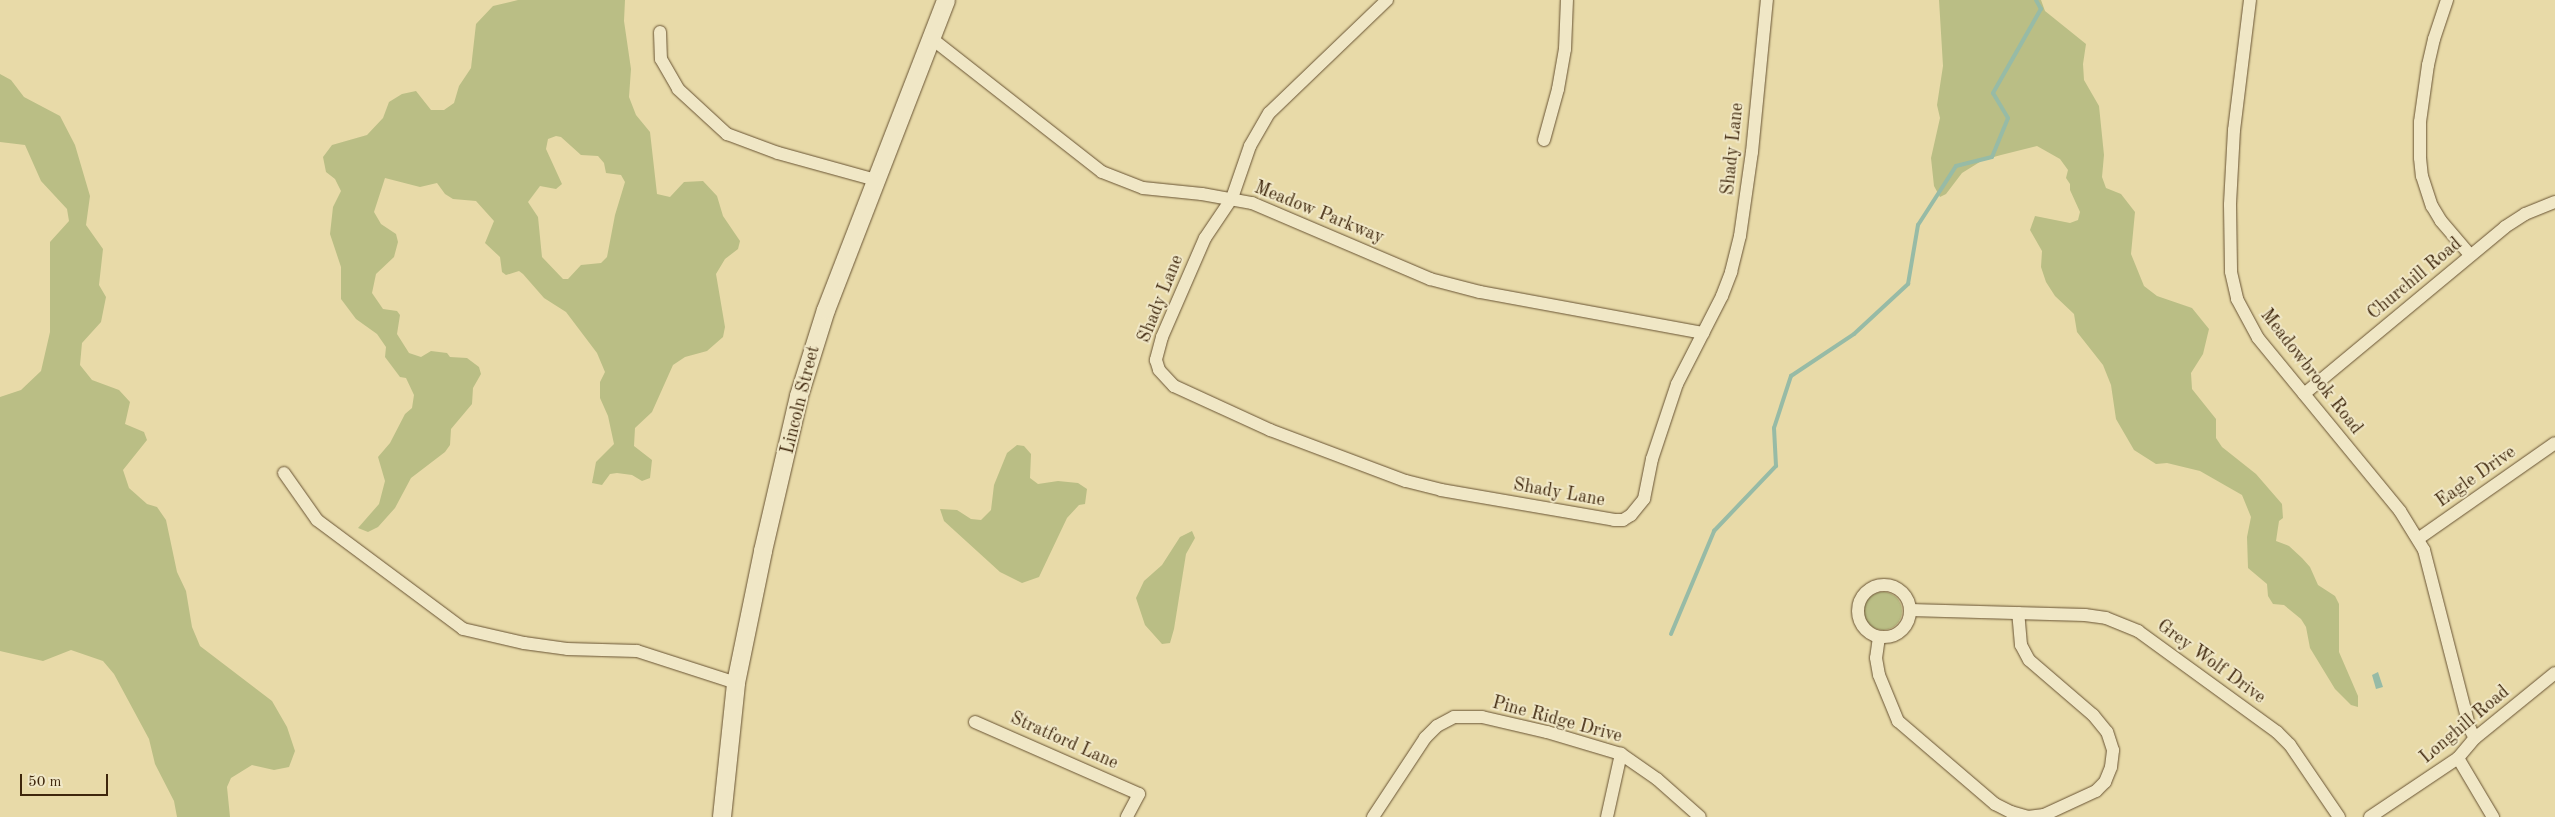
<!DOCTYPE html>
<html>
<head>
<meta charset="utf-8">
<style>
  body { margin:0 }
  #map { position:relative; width:2555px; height:817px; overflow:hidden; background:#e8daa8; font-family:"Old Standard TT",serif }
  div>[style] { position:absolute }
  .green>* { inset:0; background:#babe85 }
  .round { border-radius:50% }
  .water>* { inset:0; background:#97bba6 }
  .stream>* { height:4px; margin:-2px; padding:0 2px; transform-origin:2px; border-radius:2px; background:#97bba6 }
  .roads { filter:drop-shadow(0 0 1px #685333) drop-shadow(0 0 1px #685333) }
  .street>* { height:12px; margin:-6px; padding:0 6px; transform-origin:6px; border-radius:6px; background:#f0e7c6 }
  .street>.ring { margin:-6px; padding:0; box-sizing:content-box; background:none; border:12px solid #f0e7c6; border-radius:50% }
  .secondary>* { height:18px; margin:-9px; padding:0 9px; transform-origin:9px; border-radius:9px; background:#f0e7c6 }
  span { translate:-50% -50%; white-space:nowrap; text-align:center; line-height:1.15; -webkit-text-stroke:4px #f0e7c6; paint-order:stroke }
  .street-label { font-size:18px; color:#3e260c }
  .scale { position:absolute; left:20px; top:774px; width:88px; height:22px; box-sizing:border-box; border:2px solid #3e260c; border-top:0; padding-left:6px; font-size:15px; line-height:18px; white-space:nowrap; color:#3e260c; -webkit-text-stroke:4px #f0e7c6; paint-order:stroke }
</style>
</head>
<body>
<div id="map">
  <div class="green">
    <div style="clip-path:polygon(evenodd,518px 0,625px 0,624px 21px,631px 69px,629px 97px,636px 115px,650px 132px,657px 194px,670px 197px,684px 182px,703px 181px,717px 196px,723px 216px,740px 241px,738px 249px,725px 259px,716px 274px,725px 327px,723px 337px,707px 351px,685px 357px,673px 365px,652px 412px,635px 428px,634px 446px,652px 460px,650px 478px,642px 481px,632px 475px,617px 473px,610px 474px,602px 485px,592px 483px,596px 462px,614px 444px,608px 416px,600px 398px,600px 382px,605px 372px,597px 353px,566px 312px,544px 298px,523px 274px,519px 271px,506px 275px,502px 272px,500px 257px,485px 243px,494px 221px,476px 201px,453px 199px,445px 194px,437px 183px,420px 187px,385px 178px,374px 212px,381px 224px,396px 234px,398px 242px,394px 257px,376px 274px,372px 293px,383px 309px,397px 311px,400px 315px,397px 334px,409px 353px,421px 357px,431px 351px,447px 353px,450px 357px,467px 358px,479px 367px,481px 374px,473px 388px,472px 404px,451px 429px,450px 445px,445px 452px,411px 478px,395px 508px,378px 527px,368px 532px,358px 528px,379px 504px,385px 481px,378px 457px,390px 443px,405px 414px,412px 408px,414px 395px,406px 378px,400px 377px,385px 357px,386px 347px,377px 334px,356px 319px,341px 299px,341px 267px,330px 234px,333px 207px,341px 191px,335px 179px,326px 172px,323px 157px,332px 145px,367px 135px,383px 118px,389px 102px,402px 94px,416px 91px,431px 110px,444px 110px,454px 103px,459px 86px,471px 68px,476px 24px,493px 6px,518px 0,556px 136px,561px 137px,581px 155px,598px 156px,604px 163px,606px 173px,621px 175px,625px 182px,615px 215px,607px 257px,601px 263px,581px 265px,568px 279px,563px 279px,542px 257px,538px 217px,528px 202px,540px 186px,556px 189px,562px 184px,546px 149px,548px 139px,556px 136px)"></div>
    <div style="clip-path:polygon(1939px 0,2041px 0,2045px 11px,2086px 44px,2083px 64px,2084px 80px,2099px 106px,2104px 155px,2102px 177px,2106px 188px,2121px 194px,2135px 212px,2131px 254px,2144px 286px,2157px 296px,2192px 308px,2209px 329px,2203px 354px,2191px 373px,2192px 389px,2216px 419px,2216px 438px,2222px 447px,2256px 474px,2282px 504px,2283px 518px,2279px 521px,2276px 541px,2289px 546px,2302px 558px,2310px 567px,2318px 585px,2335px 596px,2339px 604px,2339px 652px,2358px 696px,2358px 707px,2351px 705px,2335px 689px,2310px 648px,2306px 627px,2301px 619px,2284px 605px,2273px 604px,2268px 596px,2267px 584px,2248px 568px,2247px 537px,2251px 517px,2242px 495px,2200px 471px,2167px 463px,2156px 464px,2134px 450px,2116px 419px,2111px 385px,2103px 365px,2077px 332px,2074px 314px,2055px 296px,2046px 282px,2041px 267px,2042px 251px,2030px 230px,2035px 216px,2070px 223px,2078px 220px,2080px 212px,2070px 190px,2070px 184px,2066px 178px,2068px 170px,2060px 159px,2037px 146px,2001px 155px,1983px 160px,1962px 173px,1946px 194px,1940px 197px,1934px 186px,1931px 158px,1940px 118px,1937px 105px,1943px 66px)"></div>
    <div style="clip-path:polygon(0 74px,11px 80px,24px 97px,60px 116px,75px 145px,90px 196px,86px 225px,103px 249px,99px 285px,106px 297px,101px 322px,82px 343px,80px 365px,92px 380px,119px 390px,130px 402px,125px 424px,144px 432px,147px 440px,123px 470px,129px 488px,147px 504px,157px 507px,166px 520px,177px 572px,186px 591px,192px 627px,200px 646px,272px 701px,287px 727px,295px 751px,289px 767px,274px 770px,252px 765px,231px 778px,227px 787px,230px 817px,177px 817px,174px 801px,155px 764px,149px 739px,114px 674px,103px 661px,71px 650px,43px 661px,0 651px,0 397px,21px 390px,41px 371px,50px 332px,50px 242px,69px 221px,67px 209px,41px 181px,25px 145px,0 142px)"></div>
    <div style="clip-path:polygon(1017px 445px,1024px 446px,1031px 454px,1030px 478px,1038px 484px,1058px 481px,1078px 483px,1087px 489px,1085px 504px,1079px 505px,1067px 518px,1039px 577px,1022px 583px,1000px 572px,944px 521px,940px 509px,957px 510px,971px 519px,981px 520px,991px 510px,994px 485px,1007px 453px)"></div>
    <div style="clip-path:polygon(1192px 531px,1195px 538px,1186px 554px,1174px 629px,1170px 643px,1162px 644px,1145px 625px,1136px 598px,1144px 581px,1162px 565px,1180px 537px)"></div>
    <div class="round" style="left:1864px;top:592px;width:38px;height:38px"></div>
  </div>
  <div class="water">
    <div style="clip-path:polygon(2378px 672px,2383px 687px,2376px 689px,2372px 675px)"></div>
  </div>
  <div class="stream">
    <div style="left:1671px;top:634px;width:112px;rotate:-67.3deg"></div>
    <div style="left:1714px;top:531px;width:90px;rotate:-46.4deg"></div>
    <div style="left:1776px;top:466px;width:38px;rotate:-93deg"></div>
    <div style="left:1774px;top:428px;width:55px;rotate:-71.9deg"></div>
    <div style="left:1791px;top:376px;width:76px;rotate:-33.7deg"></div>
    <div style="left:1854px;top:334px;width:74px;rotate:-42.8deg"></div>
    <div style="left:1908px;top:284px;width:60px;rotate:-80.4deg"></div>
    <div style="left:1918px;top:225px;width:70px;rotate:-57.2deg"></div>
    <div style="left:1956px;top:166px;width:37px;rotate:-14deg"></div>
    <div style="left:1992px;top:157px;width:42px;rotate:-67.7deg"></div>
    <div style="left:2008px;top:118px;width:29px;rotate:-121deg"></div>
    <div style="left:1993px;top:93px;width:97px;rotate:-60.3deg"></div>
    <div style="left:2041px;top:9px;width:10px;rotate:-119deg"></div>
  </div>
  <div class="roads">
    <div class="street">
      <div style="left:1387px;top:0;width:163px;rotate:136.2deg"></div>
      <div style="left:1269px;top:113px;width:38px;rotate:120deg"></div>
      <div style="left:1250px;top:146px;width:55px;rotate:109.1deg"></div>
      <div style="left:1232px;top:198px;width:48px;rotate:124deg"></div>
      <div style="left:1205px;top:238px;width:108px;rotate:113.5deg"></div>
      <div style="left:1162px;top:337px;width:24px;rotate:105deg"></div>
      <div style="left:1156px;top:360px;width:10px;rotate:73deg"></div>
      <div style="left:1159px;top:370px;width:22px;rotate:47deg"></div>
      <div style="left:1174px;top:386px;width:106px;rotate:24.6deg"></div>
      <div style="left:1270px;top:430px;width:145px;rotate:20.6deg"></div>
      <div style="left:1406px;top:481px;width:36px;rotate:14deg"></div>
      <div style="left:1441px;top:490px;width:176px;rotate:9.8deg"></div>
      <div style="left:1614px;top:520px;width:9px"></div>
      <div style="left:1623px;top:520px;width:9px;rotate:-32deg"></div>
      <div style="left:1631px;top:515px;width:21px;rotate:-51deg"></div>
      <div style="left:1644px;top:499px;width:41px;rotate:-78.7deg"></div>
      <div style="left:1652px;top:459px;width:79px;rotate:-71.6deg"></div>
      <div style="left:1677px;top:384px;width:99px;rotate:-62.9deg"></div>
      <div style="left:1722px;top:296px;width:26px;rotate:-69deg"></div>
      <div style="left:1731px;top:272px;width:37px;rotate:-76deg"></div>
      <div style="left:1740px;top:236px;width:85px;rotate:-81.9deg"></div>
      <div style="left:1752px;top:152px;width:153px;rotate:-84.4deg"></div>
      <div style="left:2250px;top:0;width:131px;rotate:97deg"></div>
      <div style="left:2234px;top:130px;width:75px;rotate:93.1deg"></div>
      <div style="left:2230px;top:205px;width:67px;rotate:89.1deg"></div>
      <div style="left:2231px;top:272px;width:28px;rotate:77deg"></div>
      <div style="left:2237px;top:299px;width:44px;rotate:61.7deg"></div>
      <div style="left:2258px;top:338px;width:224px;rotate:50.6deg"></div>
      <div style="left:2400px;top:511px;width:46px;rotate:58.4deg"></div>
      <div style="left:2424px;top:550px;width:185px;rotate:75.6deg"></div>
      <div style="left:2470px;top:729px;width:10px;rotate:61deg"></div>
      <div style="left:2447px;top:0;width:41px;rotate:108.4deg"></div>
      <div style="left:2434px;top:39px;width:27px;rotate:103deg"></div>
      <div style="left:2428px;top:65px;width:58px;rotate:98deg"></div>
      <div style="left:2420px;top:122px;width:36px;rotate:90deg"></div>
      <div style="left:2420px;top:158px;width:18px;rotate:84deg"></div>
      <div style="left:2422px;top:176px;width:32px;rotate:72deg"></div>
      <div style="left:2432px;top:206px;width:17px;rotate:59deg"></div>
      <div style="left:2441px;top:221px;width:45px;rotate:49.5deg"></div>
      <div style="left:660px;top:32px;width:27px;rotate:88deg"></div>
      <div style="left:661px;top:59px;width:34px;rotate:60deg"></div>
      <div style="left:678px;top:89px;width:67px;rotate:42.6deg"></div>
      <div style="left:727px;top:134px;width:54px;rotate:20.4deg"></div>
      <div style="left:778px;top:153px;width:102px;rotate:15.4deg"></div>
      <div style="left:931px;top:38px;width:217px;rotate:38.1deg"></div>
      <div style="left:1102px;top:172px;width:44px;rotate:21.3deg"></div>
      <div style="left:1143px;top:188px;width:59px;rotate:5.8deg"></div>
      <div style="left:1202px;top:194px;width:51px;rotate:10.2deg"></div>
      <div style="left:1252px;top:203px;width:194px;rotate:23.1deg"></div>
      <div style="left:1430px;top:279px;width:52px;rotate:14.6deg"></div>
      <div style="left:1480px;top:292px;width:227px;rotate:10.4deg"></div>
      <div style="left:1544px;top:140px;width:53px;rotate:-74.6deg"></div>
      <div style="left:1558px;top:89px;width:41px;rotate:-80.1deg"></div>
      <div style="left:1565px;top:49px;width:49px;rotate:-87.7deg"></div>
      <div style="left:2304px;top:394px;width:261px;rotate:-39.7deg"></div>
      <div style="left:2505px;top:227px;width:24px;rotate:-33deg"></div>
      <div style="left:2525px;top:214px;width:32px;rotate:-22deg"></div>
      <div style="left:284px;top:473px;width:57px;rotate:54.9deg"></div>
      <div style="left:317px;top:520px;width:182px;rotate:36.7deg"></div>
      <div style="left:463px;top:629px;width:63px;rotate:12.9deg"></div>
      <div style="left:524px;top:643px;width:43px;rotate:7.9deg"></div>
      <div style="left:567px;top:649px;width:70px;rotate:1.6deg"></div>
      <div style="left:637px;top:651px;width:104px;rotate:17.9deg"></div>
      <div style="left:2418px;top:539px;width:167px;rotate:-35deg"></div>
      <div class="ring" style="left:1858px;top:585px;width:40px;height:40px"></div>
      <div style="left:1910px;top:610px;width:175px;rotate:1.6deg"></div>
      <div style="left:2085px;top:615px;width:21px;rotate:8deg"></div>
      <div style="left:2106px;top:618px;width:35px;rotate:22deg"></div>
      <div style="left:2138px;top:631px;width:172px;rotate:36deg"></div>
      <div style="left:2277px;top:732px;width:18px;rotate:45deg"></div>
      <div style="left:2290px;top:745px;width:87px;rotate:55.8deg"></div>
      <div style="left:1879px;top:637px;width:21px;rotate:98deg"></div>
      <div style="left:1876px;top:658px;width:17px;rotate:80deg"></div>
      <div style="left:1879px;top:675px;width:50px;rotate:67.6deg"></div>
      <div style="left:1898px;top:721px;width:128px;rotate:40.6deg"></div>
      <div style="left:1995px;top:804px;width:18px;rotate:27deg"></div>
      <div style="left:2011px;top:812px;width:18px;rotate:16deg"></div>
      <div style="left:2028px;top:817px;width:16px;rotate:-7deg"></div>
      <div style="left:2044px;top:815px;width:57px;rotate:-24.8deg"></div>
      <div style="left:2096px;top:791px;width:13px;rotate:-45deg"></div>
      <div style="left:2105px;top:782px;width:16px;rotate:-68deg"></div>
      <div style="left:2111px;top:767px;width:17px;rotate:-83deg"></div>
      <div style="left:2113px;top:750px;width:19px;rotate:-108deg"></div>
      <div style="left:2107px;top:732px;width:22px;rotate:-129deg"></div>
      <div style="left:2093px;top:715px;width:84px;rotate:-139.3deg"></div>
      <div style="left:2029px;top:660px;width:17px;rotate:-118deg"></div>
      <div style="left:2021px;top:645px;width:32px;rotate:-95deg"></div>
      <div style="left:975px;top:722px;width:179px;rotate:23.7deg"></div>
      <div style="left:1139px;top:794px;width:26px;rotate:118deg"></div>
      <div style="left:2458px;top:758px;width:69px;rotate:59.3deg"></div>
      <div style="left:1373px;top:817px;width:95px;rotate:-56.6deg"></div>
      <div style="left:1425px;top:738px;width:17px;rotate:-45deg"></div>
      <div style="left:1437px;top:726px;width:19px;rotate:-28deg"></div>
      <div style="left:1454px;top:717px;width:28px"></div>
      <div style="left:1482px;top:717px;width:67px;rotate:13deg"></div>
      <div style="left:1547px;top:732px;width:77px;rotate:16.6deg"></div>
      <div style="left:1621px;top:754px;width:44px;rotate:34.8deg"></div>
      <div style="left:1657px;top:779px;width:57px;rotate:41.5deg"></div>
      <div style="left:1607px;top:817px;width:65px;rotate:-77.5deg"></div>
      <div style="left:2370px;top:817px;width:106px;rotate:-33.8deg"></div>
      <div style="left:2458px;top:758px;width:26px;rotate:-50deg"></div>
      <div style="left:2475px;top:738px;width:103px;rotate:-39.1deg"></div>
    </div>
    <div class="secondary">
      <div style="left:722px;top:817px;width:135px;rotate:-84deg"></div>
      <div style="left:736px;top:683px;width:135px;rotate:-78.4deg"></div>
      <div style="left:763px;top:551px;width:159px;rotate:-76.9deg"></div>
      <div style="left:799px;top:396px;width:90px;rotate:-72.6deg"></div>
      <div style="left:826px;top:310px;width:332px;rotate:-68.8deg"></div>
    </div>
  </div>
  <div class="street-label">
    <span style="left:1733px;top:149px;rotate:-84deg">Shady Lane</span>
    <span style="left:1319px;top:213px;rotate:22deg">Meadow Parkway</span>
    <span style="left:2415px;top:279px;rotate:-40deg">Churchill Road</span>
    <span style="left:1161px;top:299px;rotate:-68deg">Shady Lane</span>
    <span style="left:2311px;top:372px;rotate:52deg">Meadowbrook Road</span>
    <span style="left:801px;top:400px;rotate:-76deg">Lincoln Street</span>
    <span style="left:2476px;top:477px;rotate:-35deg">Eagle Drive</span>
    <span style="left:1559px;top:493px;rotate:10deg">Shady Lane</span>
    <span style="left:2211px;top:662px;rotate:36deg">Grey Wolf Drive</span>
    <span style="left:1557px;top:720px;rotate:15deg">Pine Ridge Drive</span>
    <span style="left:2465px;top:725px;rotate:-40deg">Longhill Road</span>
    <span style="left:1064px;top:741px;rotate:24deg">Stratford Lane</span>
  </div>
  <div class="scale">50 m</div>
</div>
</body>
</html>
